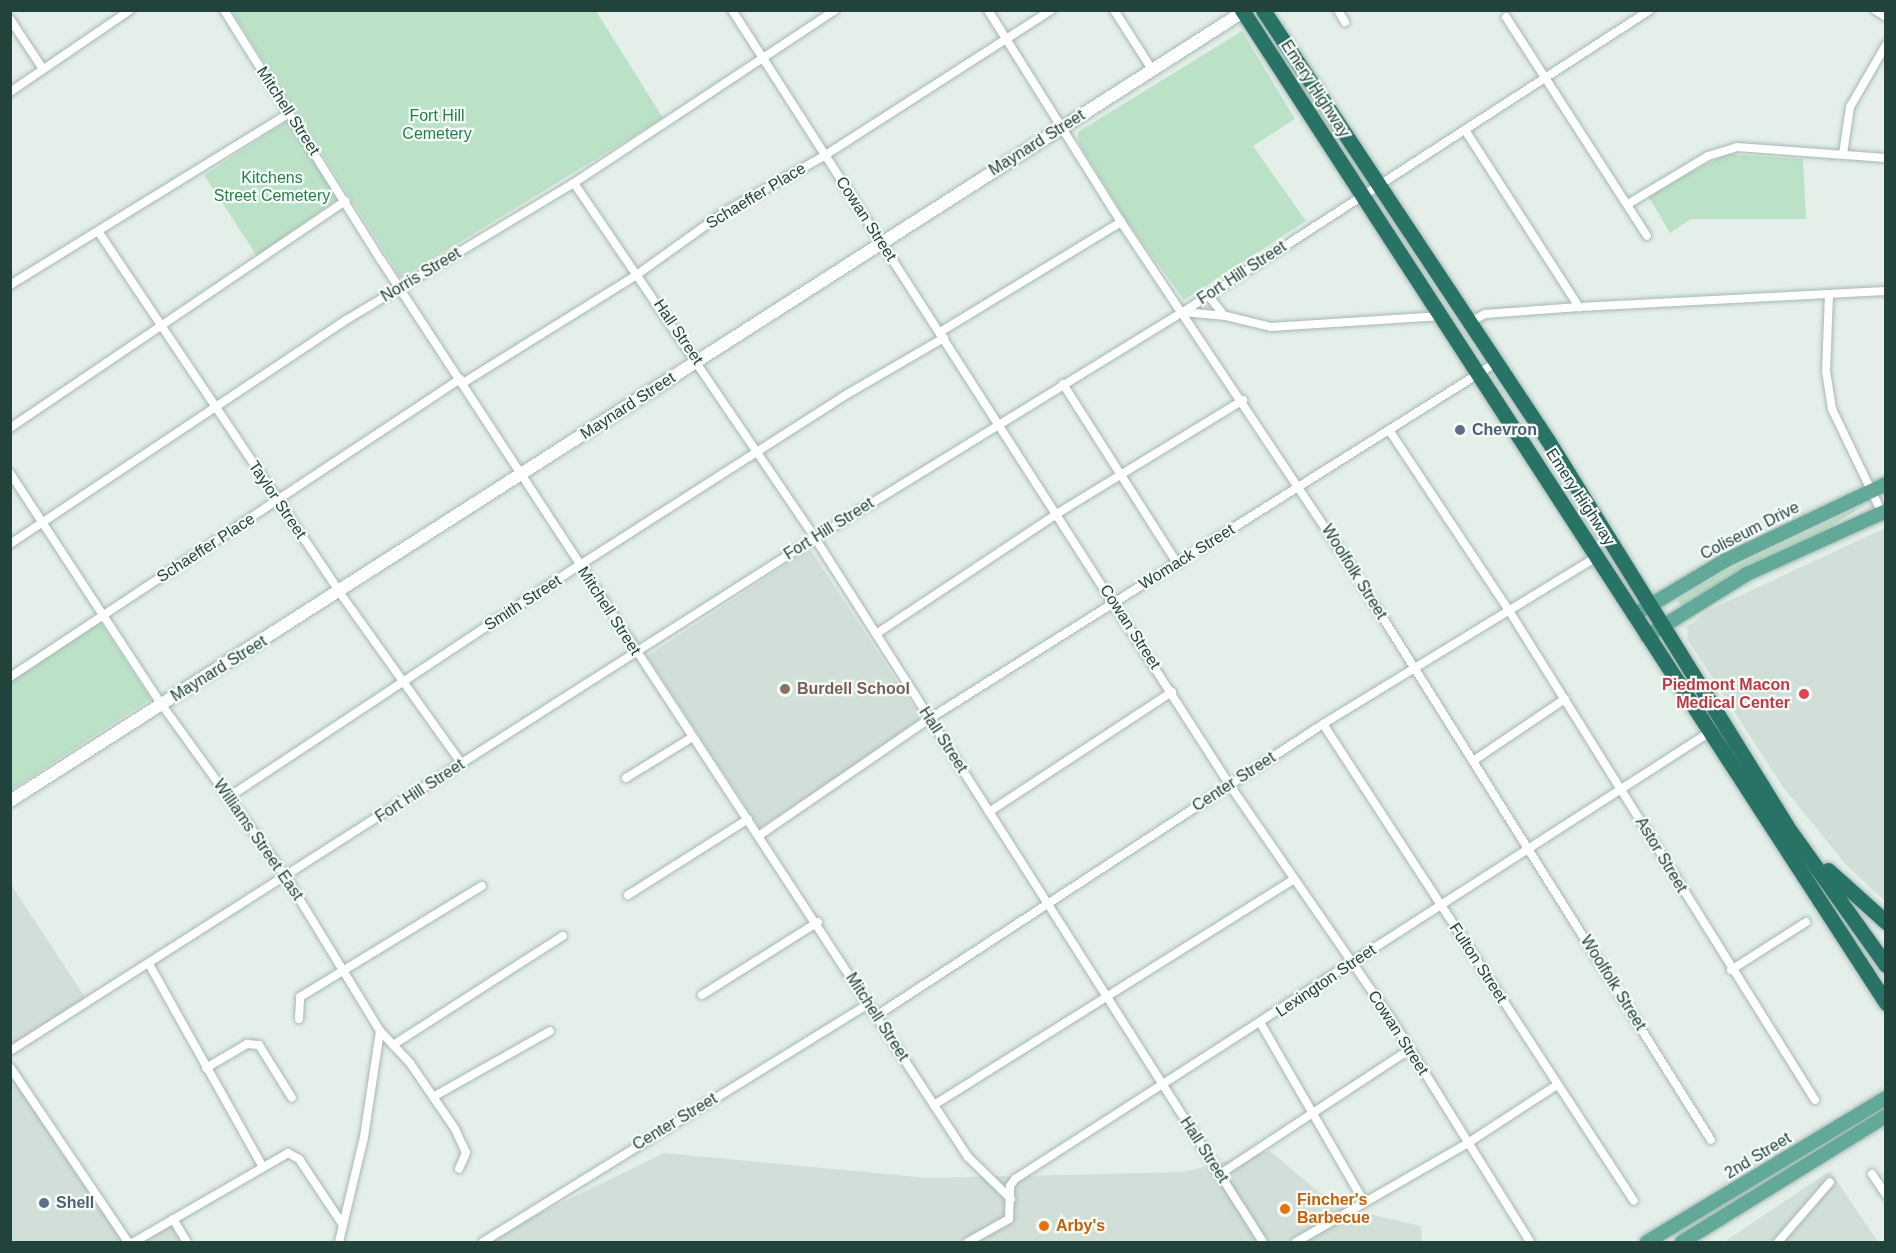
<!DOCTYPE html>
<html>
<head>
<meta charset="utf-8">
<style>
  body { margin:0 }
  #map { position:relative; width:1896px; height:1253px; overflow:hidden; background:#e4efea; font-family:Arial,sans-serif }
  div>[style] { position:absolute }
  .built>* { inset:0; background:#d2dfd9 }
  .green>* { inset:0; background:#bbe2c7 }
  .roads { filter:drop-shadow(0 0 2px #a6b8b2) drop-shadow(0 0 2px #a6b8b2) }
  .street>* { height:8px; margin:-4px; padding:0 4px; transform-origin:4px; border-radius:4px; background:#fff }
  .secondary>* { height:12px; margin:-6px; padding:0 6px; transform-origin:6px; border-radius:6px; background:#fff }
  .primary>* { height:14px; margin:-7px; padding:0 7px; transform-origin:7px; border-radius:7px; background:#63a99a }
  .highway>* { height:15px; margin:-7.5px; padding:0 7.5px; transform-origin:7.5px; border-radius:7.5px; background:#297366 }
  .dots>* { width:16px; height:16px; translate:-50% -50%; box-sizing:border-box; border:3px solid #f5fbf8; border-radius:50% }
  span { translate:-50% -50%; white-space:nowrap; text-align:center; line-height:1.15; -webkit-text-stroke:4.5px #f5fbf8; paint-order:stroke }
  .street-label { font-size:16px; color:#21433b }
  .park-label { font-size:16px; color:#267f4b }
  .service-label { font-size:16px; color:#4e5e75; font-weight:700 }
  .left { translate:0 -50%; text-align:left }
  .health-label { font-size:16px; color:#be3a42; font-weight:700 }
  .right { translate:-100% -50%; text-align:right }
  .education-label { font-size:16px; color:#785e54; font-weight:700 }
  .food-label { font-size:16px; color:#c56008; font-weight:700 }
  .frame { position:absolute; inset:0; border:12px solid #21433b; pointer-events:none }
</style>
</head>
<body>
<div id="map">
  <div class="built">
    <div style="clip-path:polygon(1885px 528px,1885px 901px,1847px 866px,1783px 787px,1688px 640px,1687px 627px,1709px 610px)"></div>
    <div style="clip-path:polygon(810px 549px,923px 721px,760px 828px,647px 656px)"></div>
    <div style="clip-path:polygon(10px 883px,88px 1002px,10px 1051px)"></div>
    <div style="clip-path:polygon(11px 1067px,128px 1242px,11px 1242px)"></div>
    <div style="clip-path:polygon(1270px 1151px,1335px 1206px,1421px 1226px,1422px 1242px,481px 1242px,664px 1153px,928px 1178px,1182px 1172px)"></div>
    <div style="clip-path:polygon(1830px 1171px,1878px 1242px,1724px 1242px)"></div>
    <div style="clip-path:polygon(173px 1219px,187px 1242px,134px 1242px)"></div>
  </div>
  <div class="green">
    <div style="clip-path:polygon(232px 11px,596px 11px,663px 118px,401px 278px)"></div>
    <div style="clip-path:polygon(1242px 31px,1295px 119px,1253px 146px,1306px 221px,1184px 300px,1126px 220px,1078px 141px,1078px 132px)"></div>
    <div style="clip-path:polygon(287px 121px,329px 179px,338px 199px,257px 256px,204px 175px)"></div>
    <div style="clip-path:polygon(1727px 154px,1803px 159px,1806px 219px,1691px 219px,1670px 233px,1647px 194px)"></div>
    <div style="clip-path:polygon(1866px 504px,1824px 531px,1734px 575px,1681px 606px,1677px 600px,1725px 571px)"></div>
    <div style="clip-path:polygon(100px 622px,151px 699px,11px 790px,11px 681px)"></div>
  </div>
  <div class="roads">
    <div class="street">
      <div style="left:224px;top:10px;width:295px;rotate:57.9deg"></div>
      <div style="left:381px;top:260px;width:1072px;rotate:56.8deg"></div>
      <div style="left:968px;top:1157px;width:60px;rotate:44.3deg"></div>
      <div style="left:732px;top:10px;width:920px;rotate:57.29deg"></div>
      <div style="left:1229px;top:784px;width:287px;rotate:55.4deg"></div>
      <div style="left:1392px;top:1020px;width:261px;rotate:58.1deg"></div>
      <div style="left:988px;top:10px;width:250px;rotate:57.9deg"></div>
      <div style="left:1121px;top:222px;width:424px;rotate:56.3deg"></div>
      <div style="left:1356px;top:575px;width:667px;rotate:57.86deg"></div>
      <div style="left:1114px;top:10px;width:72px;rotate:57.4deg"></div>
      <div style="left:1338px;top:10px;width:14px;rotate:60deg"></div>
      <div style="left:1875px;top:10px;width:13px;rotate:32deg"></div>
      <div style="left:1506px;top:17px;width:260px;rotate:57.2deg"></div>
      <div style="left:10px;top:19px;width:60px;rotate:56.6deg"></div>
      <div style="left:10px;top:92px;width:145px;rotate:-34.3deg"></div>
      <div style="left:1465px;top:130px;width:211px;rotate:57.2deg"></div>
      <div style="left:1843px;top:154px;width:48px;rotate:-81.5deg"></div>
      <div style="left:1850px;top:107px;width:72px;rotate:-59.9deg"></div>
      <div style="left:574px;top:183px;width:429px;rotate:55.8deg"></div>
      <div style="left:815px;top:538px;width:834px;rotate:57.53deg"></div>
      <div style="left:1628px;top:204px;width:93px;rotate:-31deg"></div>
      <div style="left:1708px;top:156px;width:30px;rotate:-17deg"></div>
      <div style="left:1737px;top:147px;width:149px;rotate:4.2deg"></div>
      <div style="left:98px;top:231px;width:435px;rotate:56.2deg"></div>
      <div style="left:340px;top:593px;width:210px;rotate:54.5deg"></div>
      <div style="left:10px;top:285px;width:326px;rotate:-31.6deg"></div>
      <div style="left:1829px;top:294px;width:77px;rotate:92.2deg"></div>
      <div style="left:1826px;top:371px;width:38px;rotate:81deg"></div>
      <div style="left:1832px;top:409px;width:115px;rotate:64.3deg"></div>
      <div style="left:1208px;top:295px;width:24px;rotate:52deg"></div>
      <div style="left:1183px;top:312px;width:43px;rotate:5.3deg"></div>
      <div style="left:1226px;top:316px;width:46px;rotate:13.7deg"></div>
      <div style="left:1271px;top:327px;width:171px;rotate:-3.7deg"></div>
      <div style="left:1470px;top:322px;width:17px;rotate:-28deg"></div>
      <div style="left:1485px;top:314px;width:94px;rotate:-4.3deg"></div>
      <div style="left:1579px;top:307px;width:307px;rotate:-3deg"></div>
      <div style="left:940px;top:332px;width:212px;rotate:-31.3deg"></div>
      <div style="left:463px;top:383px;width:206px;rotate:-31.9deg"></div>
      <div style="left:638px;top:274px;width:108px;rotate:-35.6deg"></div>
      <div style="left:726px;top:211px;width:112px;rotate:-29.3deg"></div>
      <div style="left:824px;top:156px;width:270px;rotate:-32.7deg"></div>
      <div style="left:1063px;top:384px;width:212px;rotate:57.5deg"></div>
      <div style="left:10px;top:428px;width:405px;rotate:-34.1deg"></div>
      <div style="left:1389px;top:430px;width:215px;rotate:56.4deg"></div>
      <div style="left:1508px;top:609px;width:579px;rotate:57.98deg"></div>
      <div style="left:10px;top:473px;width:277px;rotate:56.8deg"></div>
      <div style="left:162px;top:705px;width:212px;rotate:54.2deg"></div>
      <div style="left:286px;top:877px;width:180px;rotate:58.6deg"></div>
      <div style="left:380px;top:1031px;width:107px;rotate:98.6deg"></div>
      <div style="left:364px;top:1137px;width:108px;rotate:103.4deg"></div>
      <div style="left:10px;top:544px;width:404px;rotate:-33.7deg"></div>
      <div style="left:346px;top:320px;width:266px;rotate:-31deg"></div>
      <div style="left:574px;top:183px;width:313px;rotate:-33.5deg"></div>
      <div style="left:876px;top:634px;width:219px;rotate:-33.6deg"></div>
      <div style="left:1058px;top:513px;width:217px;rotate:-31.4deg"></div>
      <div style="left:10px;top:677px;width:540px;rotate:-33.51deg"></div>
      <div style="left:1323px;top:724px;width:569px;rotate:56.9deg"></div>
      <div style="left:1473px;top:761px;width:111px;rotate:-34deg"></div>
      <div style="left:626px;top:778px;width:76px;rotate:-31.6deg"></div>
      <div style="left:229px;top:797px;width:421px;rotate:-33.5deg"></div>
      <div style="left:580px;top:565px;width:319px;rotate:-32.6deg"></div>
      <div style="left:849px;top:393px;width:110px;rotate:-30.1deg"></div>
      <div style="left:989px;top:812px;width:219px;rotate:-33.3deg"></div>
      <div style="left:760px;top:835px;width:205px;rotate:-34.5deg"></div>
      <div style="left:929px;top:719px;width:671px;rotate:-32.15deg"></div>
      <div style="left:628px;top:895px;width:142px;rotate:-32.3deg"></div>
      <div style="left:149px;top:964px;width:233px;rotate:60.7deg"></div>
      <div style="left:1731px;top:970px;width:89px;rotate:-32.6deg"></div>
      <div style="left:702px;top:995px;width:137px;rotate:-32.2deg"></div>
      <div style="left:876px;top:1016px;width:534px;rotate:-33.15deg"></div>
      <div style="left:1323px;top:724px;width:321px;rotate:-31.4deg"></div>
      <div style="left:299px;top:1019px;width:22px;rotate:-87deg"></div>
      <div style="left:300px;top:997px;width:213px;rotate:-31.4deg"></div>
      <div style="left:1261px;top:1024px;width:206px;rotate:59.9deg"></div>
      <div style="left:380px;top:1031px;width:44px;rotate:46.8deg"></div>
      <div style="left:410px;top:1063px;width:80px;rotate:55.7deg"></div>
      <div style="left:455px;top:1129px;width:26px;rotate:65deg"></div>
      <div style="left:466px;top:1153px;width:17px;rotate:114deg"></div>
      <div style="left:393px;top:1045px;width:202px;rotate:-32.7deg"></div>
      <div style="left:10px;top:1051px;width:955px;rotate:-32.51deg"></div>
      <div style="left:815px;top:538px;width:432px;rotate:-31.6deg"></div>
      <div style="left:1183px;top:312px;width:556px;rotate:-32.89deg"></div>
      <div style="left:10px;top:1067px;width:211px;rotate:56deg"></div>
      <div style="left:206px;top:1068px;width:48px;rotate:-30.3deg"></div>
      <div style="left:247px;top:1044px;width:12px;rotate:5deg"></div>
      <div style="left:259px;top:1045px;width:62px;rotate:58.1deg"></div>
      <div style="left:433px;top:1097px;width:134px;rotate:-29.4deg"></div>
      <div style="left:934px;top:1105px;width:424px;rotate:-32.1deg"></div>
      <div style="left:1220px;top:1174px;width:227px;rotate:-33.3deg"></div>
      <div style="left:1872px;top:1174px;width:25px;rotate:56deg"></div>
      <div style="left:173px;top:1219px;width:27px;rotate:59deg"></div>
      <div style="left:134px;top:1242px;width:178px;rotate:-30deg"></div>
      <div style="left:288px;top:1153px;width:13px;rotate:29deg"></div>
      <div style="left:299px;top:1159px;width:79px;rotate:56.3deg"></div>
      <div style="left:483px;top:1242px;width:453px;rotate:-31.7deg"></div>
      <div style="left:968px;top:1242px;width:47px;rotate:-29.3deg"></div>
      <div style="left:1009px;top:1219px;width:33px;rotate:-88deg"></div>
      <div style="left:1010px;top:1186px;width:9px;rotate:-54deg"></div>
      <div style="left:1015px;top:1179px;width:826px;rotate:-32.75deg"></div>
      <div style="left:1296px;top:1242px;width:198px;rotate:-29.9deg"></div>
      <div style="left:1468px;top:1143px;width:106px;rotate:-33.1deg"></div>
      <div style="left:1778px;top:1242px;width:79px;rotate:-49.1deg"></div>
    </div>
    <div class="secondary">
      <div style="left:10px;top:801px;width:1464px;rotate:-32.62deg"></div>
    </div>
    <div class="primary">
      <div style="left:1634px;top:615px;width:107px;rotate:-30.9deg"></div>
      <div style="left:1726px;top:560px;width:177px;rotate:-25.4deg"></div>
      <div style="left:1647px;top:636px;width:118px;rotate:-31.8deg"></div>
      <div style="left:1747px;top:574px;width:153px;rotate:-24.4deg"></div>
      <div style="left:1647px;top:1242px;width:279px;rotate:-31.1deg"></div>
      <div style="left:1682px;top:1242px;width:240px;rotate:-31.7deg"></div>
    </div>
    <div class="highway">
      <div style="left:1242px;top:10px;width:1184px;rotate:57.03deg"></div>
      <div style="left:1263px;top:10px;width:514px;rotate:56.5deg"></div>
      <div style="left:1547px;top:439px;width:454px;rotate:58.2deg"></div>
      <div style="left:1786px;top:825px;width:172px;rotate:54.5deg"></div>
      <div style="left:1828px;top:870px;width:78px;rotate:41.9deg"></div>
    </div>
  </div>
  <div class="dots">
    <div style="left:1460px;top:430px;background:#5c6f8a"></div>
    <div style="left:785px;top:689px;background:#8d6e63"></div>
    <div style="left:1804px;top:694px;background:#e0444e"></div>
    <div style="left:44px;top:1203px;background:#5c6f8a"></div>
    <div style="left:1285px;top:1209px;background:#e8710a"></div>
    <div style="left:1044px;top:1226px;background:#e8710a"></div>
  </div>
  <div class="street-label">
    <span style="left:1315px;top:89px;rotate:57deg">Emery Highway</span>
    <span style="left:288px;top:111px;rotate:57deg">Mitchell Street</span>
    <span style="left:1037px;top:143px;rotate:-32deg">Maynard Street</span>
    <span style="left:756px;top:196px;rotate:-31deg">Schaeffer Place</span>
    <span style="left:866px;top:219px;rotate:57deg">Cowan Street</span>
    <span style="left:1242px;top:273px;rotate:-33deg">Fort Hill Street</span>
    <span style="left:421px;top:275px;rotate:-31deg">Norris Street</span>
    <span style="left:678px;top:332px;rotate:56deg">Hall Street</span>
    <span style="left:628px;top:406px;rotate:-33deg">Maynard Street</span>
    <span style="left:1580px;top:497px;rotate:57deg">Emery Highway</span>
    <span style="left:277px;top:500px;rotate:56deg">Taylor Street</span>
    <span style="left:829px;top:529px;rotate:-32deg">Fort Hill Street</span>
    <span style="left:1750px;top:531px;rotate:-27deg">Coliseum Drive</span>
    <span style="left:206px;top:548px;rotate:-33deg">Schaeffer Place</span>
    <span style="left:1187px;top:557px;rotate:-32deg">Womack Street</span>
    <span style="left:1354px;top:572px;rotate:58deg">Woolfolk Street</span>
    <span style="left:523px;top:603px;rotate:-33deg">Smith Street</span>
    <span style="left:609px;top:611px;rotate:57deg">Mitchell Street</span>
    <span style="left:1130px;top:627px;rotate:57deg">Cowan Street</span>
    <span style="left:219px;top:669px;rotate:-32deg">Maynard Street</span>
    <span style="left:943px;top:740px;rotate:57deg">Hall Street</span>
    <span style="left:1234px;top:782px;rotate:-33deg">Center Street</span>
    <span style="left:420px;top:791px;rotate:-33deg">Fort Hill Street</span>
    <span style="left:258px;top:840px;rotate:55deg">Williams Street East</span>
    <span style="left:1661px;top:855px;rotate:59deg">Astor Street</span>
    <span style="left:1478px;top:963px;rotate:57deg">Fulton Street</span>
    <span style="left:1326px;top:981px;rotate:-34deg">Lexington Street</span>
    <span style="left:1613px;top:983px;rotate:58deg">Woolfolk Street</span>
    <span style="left:877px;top:1017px;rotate:57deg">Mitchell Street</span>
    <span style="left:1398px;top:1033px;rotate:57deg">Cowan Street</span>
    <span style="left:675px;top:1122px;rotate:-31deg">Center Street</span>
    <span style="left:1204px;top:1150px;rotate:57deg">Hall Street</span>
    <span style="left:1758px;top:1156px;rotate:-31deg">2nd Street</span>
  </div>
  <div class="park-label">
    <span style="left:437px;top:125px">Fort Hill<br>Cemetery</span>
    <span style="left:272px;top:187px">Kitchens<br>Street Cemetery</span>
  </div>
  <div class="service-label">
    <span class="left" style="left:1472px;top:430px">Chevron</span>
    <span class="left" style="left:56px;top:1203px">Shell</span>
  </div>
  <div class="health-label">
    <span class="right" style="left:1790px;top:694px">Piedmont Macon<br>Medical Center</span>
  </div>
  <div class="education-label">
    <span class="left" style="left:797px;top:689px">Burdell School</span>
  </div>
  <div class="food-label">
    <span class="left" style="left:1297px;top:1209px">Fincher's<br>Barbecue</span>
    <span class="left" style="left:1056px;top:1226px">Arby's</span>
  </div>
  <div class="frame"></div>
</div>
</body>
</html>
